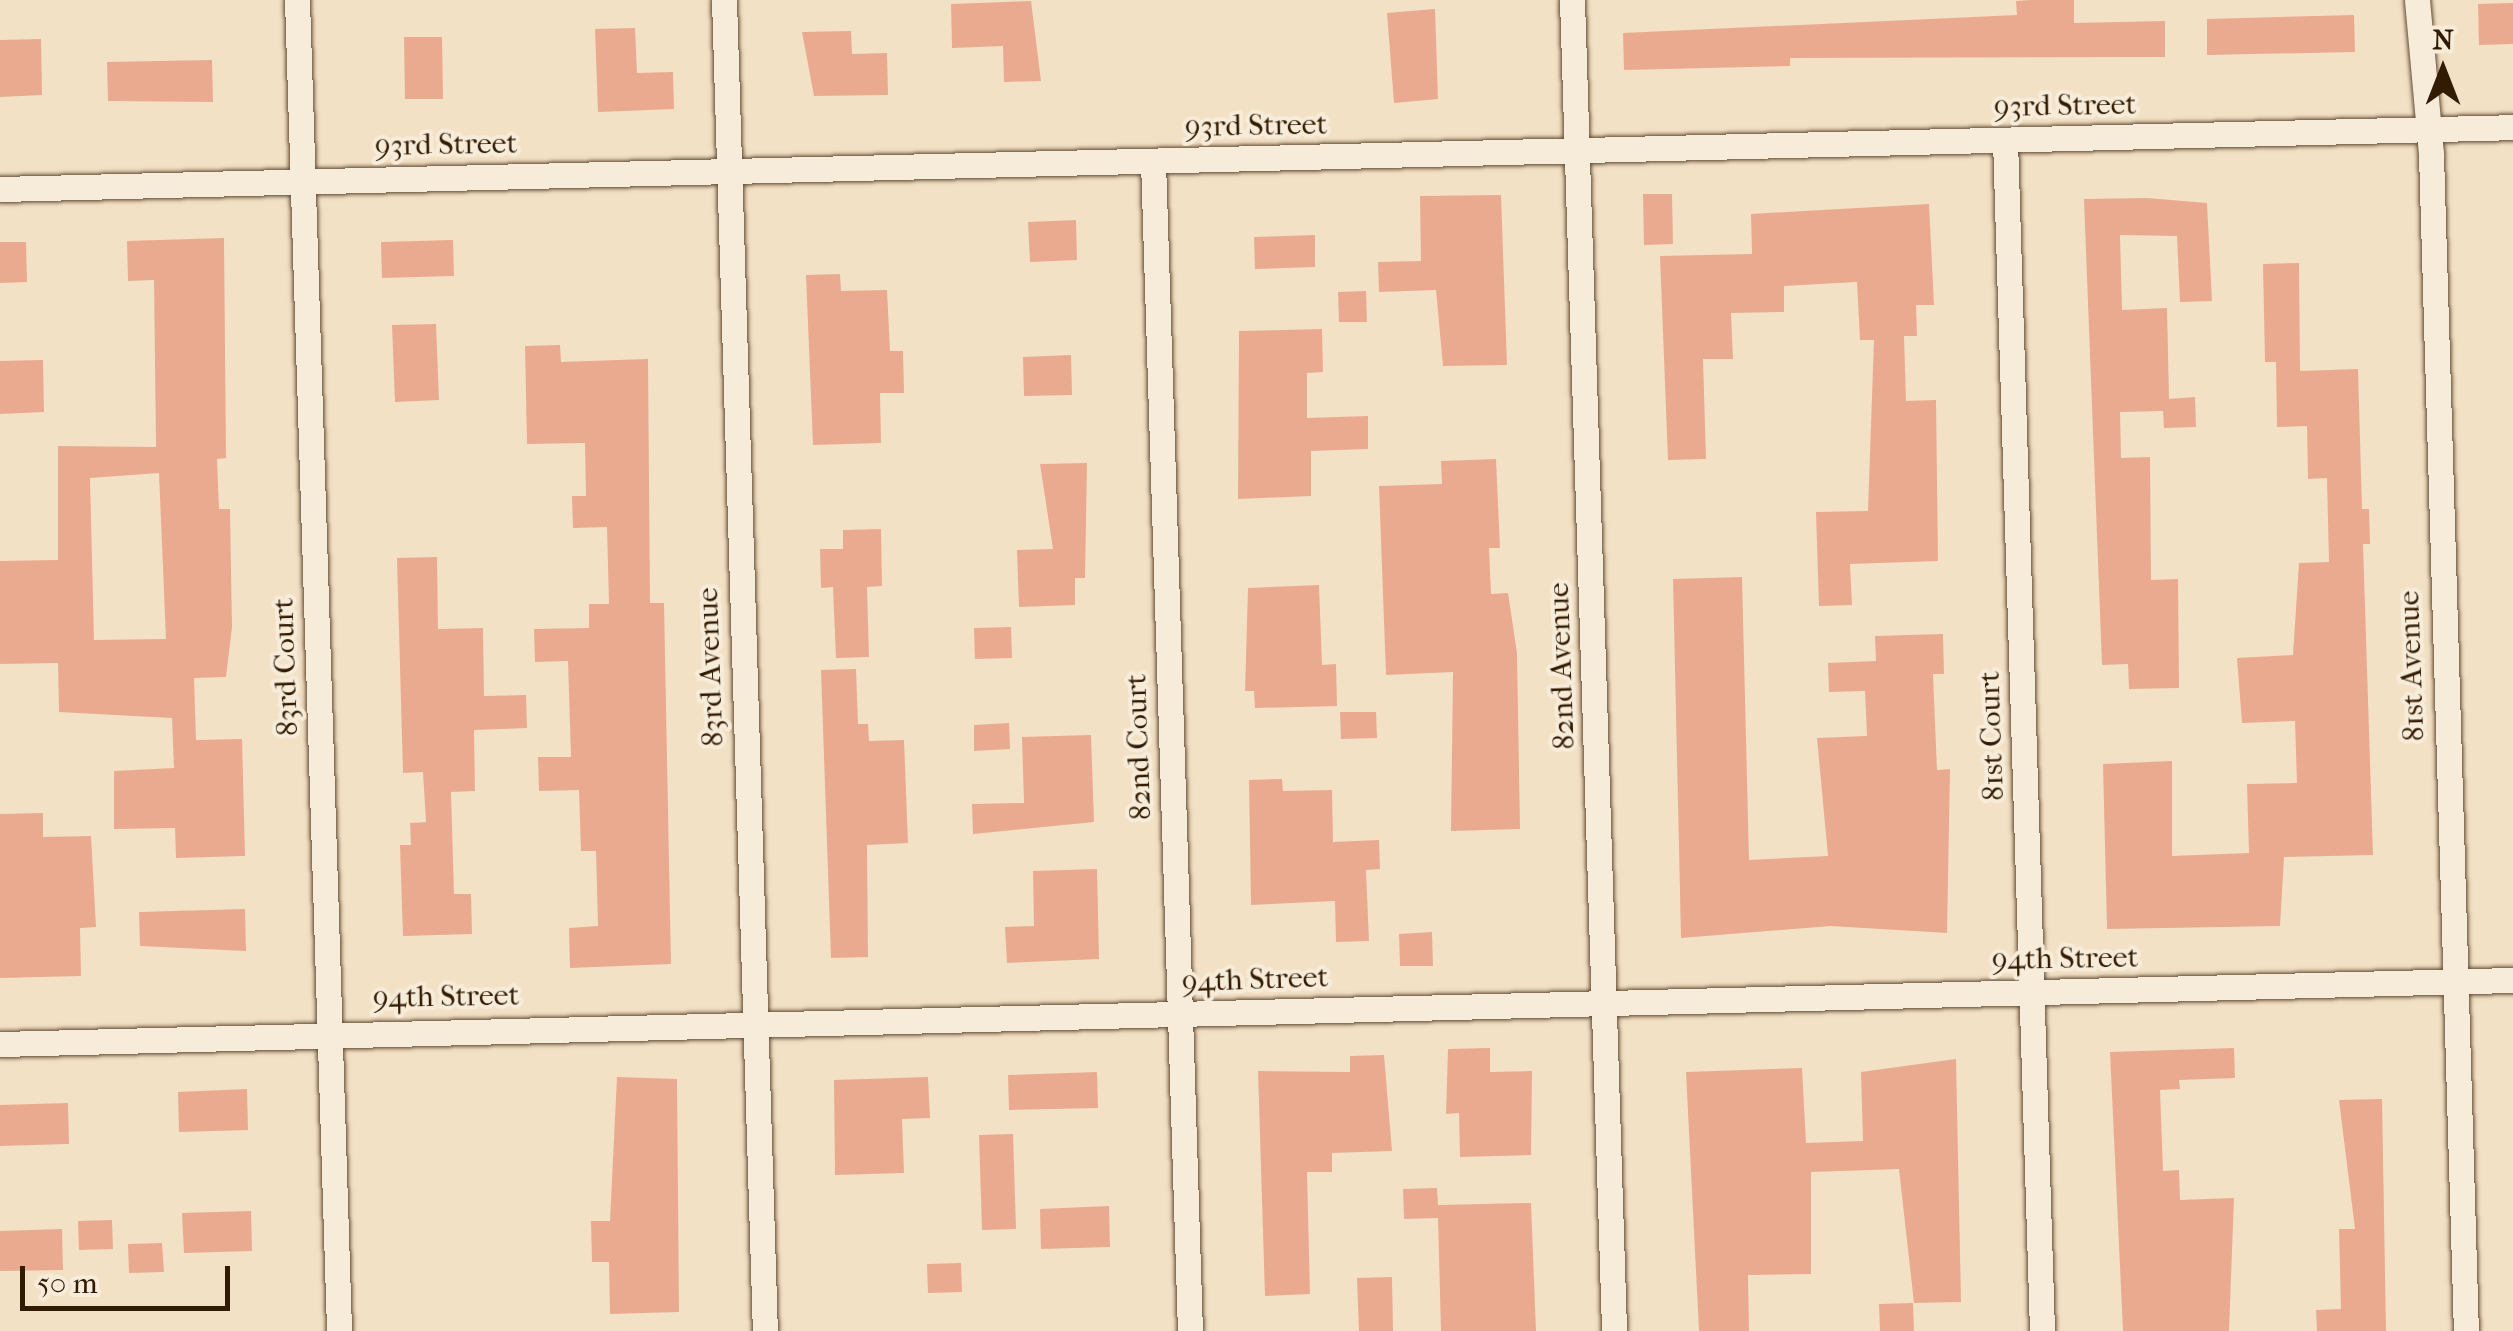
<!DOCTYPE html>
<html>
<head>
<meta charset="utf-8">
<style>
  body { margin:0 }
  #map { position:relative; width:2513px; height:1331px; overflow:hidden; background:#f3e1c6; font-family:"IM FELL French Canon",serif }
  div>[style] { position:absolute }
  .building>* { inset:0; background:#eaaa90 }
  .roads { filter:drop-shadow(0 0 2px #624c33) drop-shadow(0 0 2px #624c33) }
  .street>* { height:25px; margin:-12.5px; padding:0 12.5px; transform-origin:12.5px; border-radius:12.5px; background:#f7ecda }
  span { translate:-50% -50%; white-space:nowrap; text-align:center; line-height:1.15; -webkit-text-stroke:8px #f7ecda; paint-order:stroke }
  .street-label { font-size:30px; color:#311b02 }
  .north { position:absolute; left:2393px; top:20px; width:100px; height:100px; -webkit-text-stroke:8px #f7ecda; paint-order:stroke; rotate:0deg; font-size:28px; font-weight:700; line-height:40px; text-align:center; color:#311b02 }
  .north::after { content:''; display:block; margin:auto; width:35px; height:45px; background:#311b02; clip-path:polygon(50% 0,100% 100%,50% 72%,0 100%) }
  .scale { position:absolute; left:20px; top:1266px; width:210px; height:45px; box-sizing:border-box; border:5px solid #311b02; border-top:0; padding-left:12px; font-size:30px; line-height:35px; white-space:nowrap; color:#311b02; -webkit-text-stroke:8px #f7ecda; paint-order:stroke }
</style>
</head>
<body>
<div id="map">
  <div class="building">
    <div style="clip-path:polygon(2031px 0,2074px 0,2074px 23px,2165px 21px,2165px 57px,1790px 58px,1790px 66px,1624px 70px,1623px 33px,2017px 15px,2016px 1px)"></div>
    <div style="clip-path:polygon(1031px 1px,1041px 81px,1004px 82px,1003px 46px,952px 48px,951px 4px)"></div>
    <div style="clip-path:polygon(2513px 3px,2513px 44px,2479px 45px,2478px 4px)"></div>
    <div style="clip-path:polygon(1435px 9px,1438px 99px,1394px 103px,1387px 13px)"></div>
    <div style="clip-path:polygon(2354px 15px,2355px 52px,2207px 55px,2207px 19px)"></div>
    <div style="clip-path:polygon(635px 28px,637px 73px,673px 72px,674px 109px,598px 112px,595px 29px)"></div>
    <div style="clip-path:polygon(851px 31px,852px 54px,887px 53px,888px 95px,814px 96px,802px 32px)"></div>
    <div style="clip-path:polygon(404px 37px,442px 37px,443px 99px,405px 99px)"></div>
    <div style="clip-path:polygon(41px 39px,42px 95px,0 97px,0 40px)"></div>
    <div style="clip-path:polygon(212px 60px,213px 102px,108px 101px,107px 62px)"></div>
    <div style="clip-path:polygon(1643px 194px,1672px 194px,1673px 244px,1644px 245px)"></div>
    <div style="clip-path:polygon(1501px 195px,1507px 365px,1443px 366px,1436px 290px,1379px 292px,1378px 262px,1421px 261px,1420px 196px)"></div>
    <div style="clip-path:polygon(2147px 198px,2207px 203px,2212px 301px,2180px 302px,2177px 236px,2120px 235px,2122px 310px,2167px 308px,2169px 399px,2195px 397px,2196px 427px,2164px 428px,2163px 411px,2120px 412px,2121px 458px,2150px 457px,2151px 580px,2178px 579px,2179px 688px,2129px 689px,2128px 664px,2102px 665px,2084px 199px)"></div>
    <div style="clip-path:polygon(1929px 204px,1934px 305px,1916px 305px,1917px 336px,1904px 336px,1906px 401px,1936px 400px,1938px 561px,1850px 564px,1852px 605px,1819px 606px,1816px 512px,1868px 511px,1874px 340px,1860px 340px,1857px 282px,1784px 286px,1784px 312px,1731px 313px,1733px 359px,1703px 359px,1706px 459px,1668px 460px,1660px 256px,1752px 254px,1751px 214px)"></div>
    <div style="clip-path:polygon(1076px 220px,1077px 260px,1030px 262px,1028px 222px)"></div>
    <div style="clip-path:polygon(1315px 235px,1315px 267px,1255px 269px,1254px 237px)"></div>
    <div style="clip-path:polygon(evenodd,224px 238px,226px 458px,217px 459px,219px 509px,230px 509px,232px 627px,226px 677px,194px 678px,196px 740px,242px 739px,245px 856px,176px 858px,175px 828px,114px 829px,114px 771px,174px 768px,172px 718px,59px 712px,58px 663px,0 664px,0 561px,58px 560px,58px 446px,156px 447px,154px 280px,128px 281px,127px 241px,224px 238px,159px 473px,166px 639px,94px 640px,90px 478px,159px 473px)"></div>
    <div style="clip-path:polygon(453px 240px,454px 276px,382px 278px,381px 242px)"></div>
    <div style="clip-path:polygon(0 242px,26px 242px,27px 282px,0 283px)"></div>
    <div style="clip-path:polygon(2299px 263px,2300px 371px,2358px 369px,2362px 509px,2369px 509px,2370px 544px,2363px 544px,2373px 855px,2284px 857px,2280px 926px,2107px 929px,2103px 764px,2172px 761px,2172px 856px,2249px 853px,2247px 784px,2297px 783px,2295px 721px,2242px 723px,2237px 658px,2293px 655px,2299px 563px,2329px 562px,2327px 478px,2308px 479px,2307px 426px,2277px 427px,2276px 362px,2265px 362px,2263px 264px)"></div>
    <div style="clip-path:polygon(840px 274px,841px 291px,887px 290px,890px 351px,903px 351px,904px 393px,880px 393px,881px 443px,813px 445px,806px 275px)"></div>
    <div style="clip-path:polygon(1366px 291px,1367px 322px,1339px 322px,1338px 292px)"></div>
    <div style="clip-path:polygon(436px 324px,439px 400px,395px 402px,392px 325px)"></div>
    <div style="clip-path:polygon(1322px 329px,1323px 372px,1307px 373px,1307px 418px,1368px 416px,1368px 449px,1311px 451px,1311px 496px,1238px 499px,1239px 331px)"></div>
    <div style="clip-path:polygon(560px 345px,561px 362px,648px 359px,650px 603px,664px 603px,671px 964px,570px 968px,569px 928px,598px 926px,596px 851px,581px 851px,579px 790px,539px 791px,538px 757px,571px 757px,568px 661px,535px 662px,534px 629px,589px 628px,589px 604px,609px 604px,607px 527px,573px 528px,572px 496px,586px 496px,585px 443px,527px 444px,525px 346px)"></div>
    <div style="clip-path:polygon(1071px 355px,1072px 395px,1024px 396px,1023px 357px)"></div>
    <div style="clip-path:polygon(43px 360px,44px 412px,0 414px,0 361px)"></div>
    <div style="clip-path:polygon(1496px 459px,1500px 548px,1489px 548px,1491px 594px,1508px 593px,1517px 653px,1520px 829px,1451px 831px,1453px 672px,1386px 675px,1379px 486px,1442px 484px,1441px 461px)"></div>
    <div style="clip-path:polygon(1087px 463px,1085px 578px,1075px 578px,1075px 605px,1019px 607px,1017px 550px,1053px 549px,1040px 464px)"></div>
    <div style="clip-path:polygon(881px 529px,882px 586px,867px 587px,869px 657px,836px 658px,833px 587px,821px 588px,820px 549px,843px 549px,843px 530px)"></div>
    <div style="clip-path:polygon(437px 557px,438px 629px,483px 628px,484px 696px,526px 695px,527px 728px,474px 730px,475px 791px,451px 792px,454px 894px,471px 894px,472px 934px,403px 936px,400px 845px,411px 845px,410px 823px,426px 822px,423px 772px,403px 773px,397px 558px)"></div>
    <div style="clip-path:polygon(1742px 577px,1749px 860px,1828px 856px,1817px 738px,1867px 736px,1865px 691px,1829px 692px,1828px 663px,1876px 661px,1875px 636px,1943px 634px,1944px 674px,1933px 674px,1937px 770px,1950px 769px,1947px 933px,1831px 926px,1681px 938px,1673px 579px)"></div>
    <div style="clip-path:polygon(1319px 585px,1322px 665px,1336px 664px,1337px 706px,1255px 708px,1254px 691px,1245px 691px,1248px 588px)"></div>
    <div style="clip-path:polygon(1011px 627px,1012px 658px,975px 659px,974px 628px)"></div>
    <div style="clip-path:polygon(856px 669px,858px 724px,868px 724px,869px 741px,904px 740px,908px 843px,867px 845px,868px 957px,831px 958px,821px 670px)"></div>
    <div style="clip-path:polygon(1340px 712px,1376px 712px,1377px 738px,1341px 739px)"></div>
    <div style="clip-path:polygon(1009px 723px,1010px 749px,974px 751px,974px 725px)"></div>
    <div style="clip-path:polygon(1091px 735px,1094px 822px,973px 834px,972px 804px,1024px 803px,1022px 737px)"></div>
    <div style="clip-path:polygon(1282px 779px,1283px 791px,1332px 790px,1333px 842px,1379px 840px,1380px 869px,1366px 870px,1369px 941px,1336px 942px,1335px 901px,1251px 905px,1249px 780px)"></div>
    <div style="clip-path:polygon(43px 813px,43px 837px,91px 836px,96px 927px,80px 928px,81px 976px,0 978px,0 814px)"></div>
    <div style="clip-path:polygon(1097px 869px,1099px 959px,1007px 963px,1005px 927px,1034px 926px,1033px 871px)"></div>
    <div style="clip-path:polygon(245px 909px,246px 951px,140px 946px,139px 912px)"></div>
    <div style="clip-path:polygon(1432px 932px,1433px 966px,1400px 966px,1399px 934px)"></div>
    <div style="clip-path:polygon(1490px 1048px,1490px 1072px,1532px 1071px,1531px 1155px,1460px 1157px,1459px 1113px,1446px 1114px,1448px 1049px)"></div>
    <div style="clip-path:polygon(2234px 1048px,2235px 1078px,2179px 1080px,2180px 1089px,2160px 1090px,2163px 1171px,2179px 1170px,2180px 1200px,2234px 1198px,2229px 1331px,2123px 1331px,2110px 1052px)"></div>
    <div style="clip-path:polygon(1384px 1055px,1392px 1151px,1332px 1153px,1332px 1172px,1307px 1172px,1310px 1294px,1265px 1296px,1258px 1071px,1350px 1072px,1350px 1056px)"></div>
    <div style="clip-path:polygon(1956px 1059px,1961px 1302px,1914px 1303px,1899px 1169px,1811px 1172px,1811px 1274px,1748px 1275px,1749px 1331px,1699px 1331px,1686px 1072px,1802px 1068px,1806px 1143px,1863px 1141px,1861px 1072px)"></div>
    <div style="clip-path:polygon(1097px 1072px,1098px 1108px,1009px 1110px,1008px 1075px)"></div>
    <div style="clip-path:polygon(617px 1077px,677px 1079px,679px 1312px,610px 1314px,609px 1262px,592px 1262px,591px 1221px,610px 1221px)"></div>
    <div style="clip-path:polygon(928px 1077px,930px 1118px,902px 1119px,904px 1173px,835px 1175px,834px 1080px)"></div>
    <div style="clip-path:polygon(247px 1089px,248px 1130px,179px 1132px,178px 1092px)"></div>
    <div style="clip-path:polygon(2382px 1099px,2386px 1331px,2317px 1331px,2316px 1310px,2341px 1309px,2339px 1229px,2355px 1229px,2339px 1100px)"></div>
    <div style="clip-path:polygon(68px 1103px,69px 1144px,0 1146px,0 1105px)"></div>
    <div style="clip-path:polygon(1013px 1134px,1016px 1229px,982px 1230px,979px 1135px)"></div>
    <div style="clip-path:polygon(1437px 1188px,1438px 1205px,1531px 1203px,1536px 1331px,1441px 1331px,1438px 1218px,1404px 1219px,1403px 1189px)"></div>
    <div style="clip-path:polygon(1109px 1206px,1110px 1247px,1041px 1249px,1040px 1209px)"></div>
    <div style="clip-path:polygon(251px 1211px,252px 1251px,184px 1253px,182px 1213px)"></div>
    <div style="clip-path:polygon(112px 1220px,113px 1249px,79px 1250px,78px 1221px)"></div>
    <div style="clip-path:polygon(62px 1229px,63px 1270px,0 1271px,0 1231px)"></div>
    <div style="clip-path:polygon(162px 1243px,164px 1272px,129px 1273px,128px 1244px)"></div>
    <div style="clip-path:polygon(961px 1263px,962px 1292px,928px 1293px,927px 1264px)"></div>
    <div style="clip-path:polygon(1392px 1277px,1393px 1331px,1359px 1331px,1357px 1278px)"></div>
    <div style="clip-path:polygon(1913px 1303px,1914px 1331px,1880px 1331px,1879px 1304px)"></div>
  </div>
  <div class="roads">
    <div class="street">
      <div style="left:297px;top:0;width:1332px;rotate:88.19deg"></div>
      <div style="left:724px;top:0;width:1332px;rotate:88.24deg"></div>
      <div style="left:1572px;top:0;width:1332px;rotate:88.19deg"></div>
      <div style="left:2417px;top:0;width:155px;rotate:84.8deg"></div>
      <div style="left:2431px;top:154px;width:1178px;rotate:88.3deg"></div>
      <div style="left:2005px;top:140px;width:1192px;rotate:88.22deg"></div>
      <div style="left:1153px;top:161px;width:1171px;rotate:88.19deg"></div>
      <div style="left:0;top:189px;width:2514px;rotate:-1.41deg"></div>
      <div style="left:0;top:1044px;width:2514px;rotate:-1.46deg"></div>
    </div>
  </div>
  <div class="street-label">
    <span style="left:2065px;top:106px;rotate:-1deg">93rd Street</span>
    <span style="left:1256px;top:126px;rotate:-1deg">93rd Street</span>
    <span style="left:446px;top:145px;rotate:-1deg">93rd Street</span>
    <span style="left:1562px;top:666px;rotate:-92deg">82nd Avenue</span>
    <span style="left:2412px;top:666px;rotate:-92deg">81st Avenue</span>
    <span style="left:286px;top:667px;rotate:-92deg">83rd Court</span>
    <span style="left:711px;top:667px;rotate:-92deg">83rd Avenue</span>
    <span style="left:1992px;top:736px;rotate:-92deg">81st Court</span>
    <span style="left:1139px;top:747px;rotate:-92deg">82nd Court</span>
    <span style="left:2065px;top:959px;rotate:-1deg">94th Street</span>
    <span style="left:1255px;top:980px;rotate:-2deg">94th Street</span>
    <span style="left:446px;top:997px;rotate:-1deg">94th Street</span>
  </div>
  <div class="north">N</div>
  <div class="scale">50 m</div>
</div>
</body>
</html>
